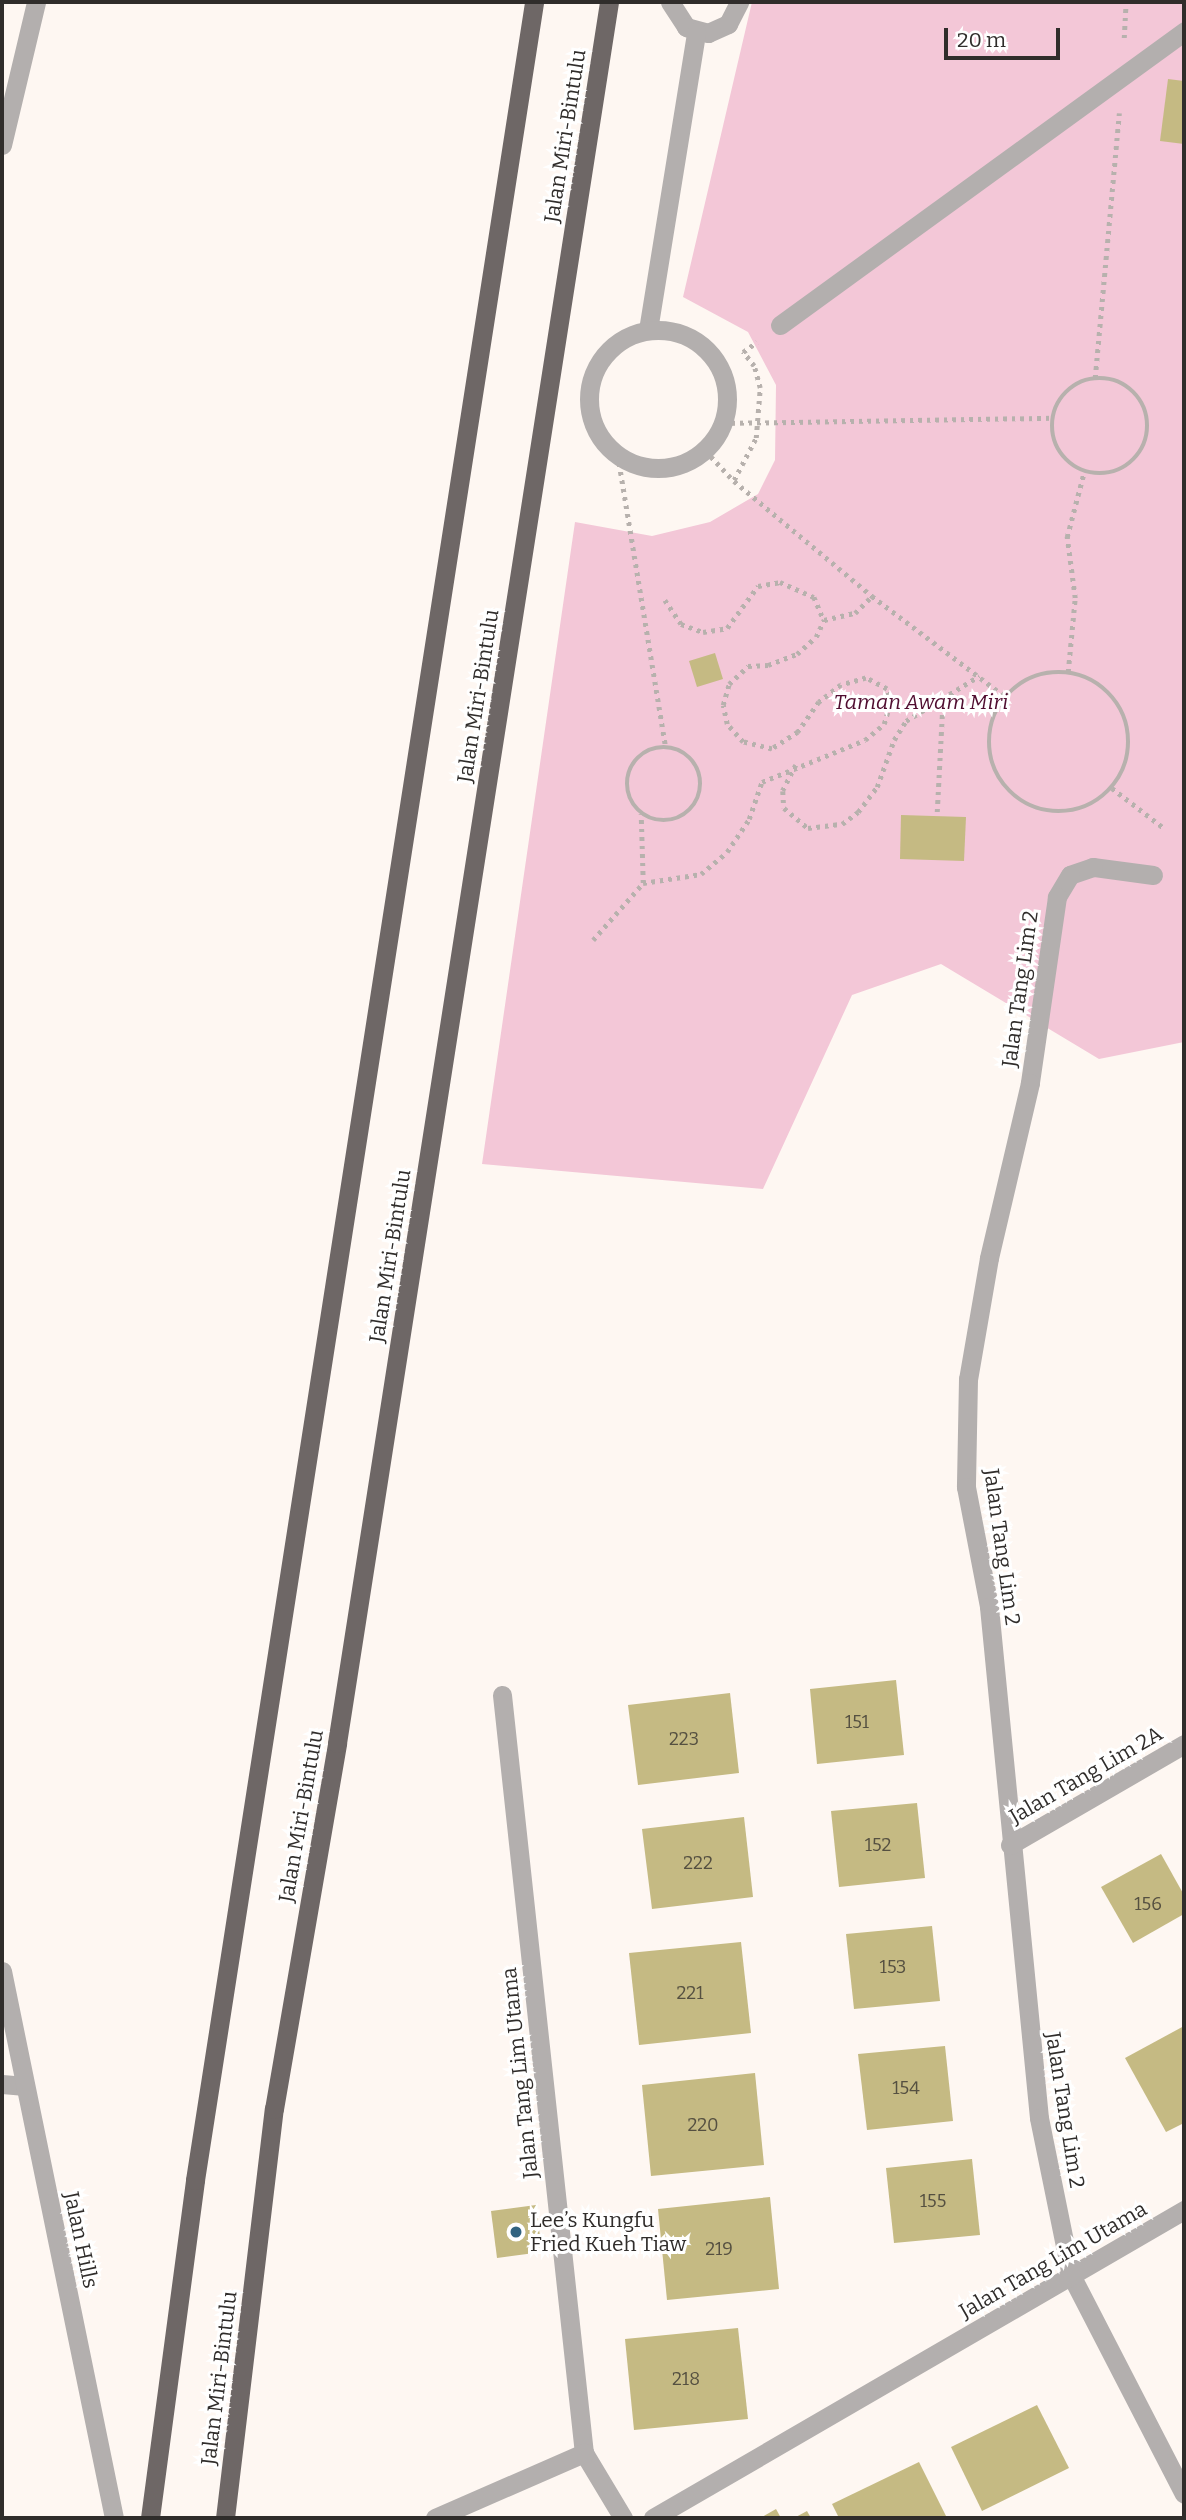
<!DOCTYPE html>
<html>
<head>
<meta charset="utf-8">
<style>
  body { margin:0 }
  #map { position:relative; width:1186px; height:2520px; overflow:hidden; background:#fef7f2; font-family:Bitter,serif }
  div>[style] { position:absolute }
  .green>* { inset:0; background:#f3c7d7 }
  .building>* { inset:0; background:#c5ba83 }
  .path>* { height:4.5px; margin-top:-2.25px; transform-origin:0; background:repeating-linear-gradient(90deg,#b7b1ad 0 3.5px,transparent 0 8.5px) }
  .path>.ring { margin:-2.25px; padding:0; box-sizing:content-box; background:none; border:4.5px solid #b7b1ad; border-radius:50% }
  .service>* { height:19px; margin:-9.5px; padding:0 9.5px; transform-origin:9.5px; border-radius:9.5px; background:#b3afae }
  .service>.ring { margin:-9.5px; padding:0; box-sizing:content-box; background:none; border:19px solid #b3afae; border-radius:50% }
  .pedestrian>* { height:19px; margin:-9.5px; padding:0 9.5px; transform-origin:9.5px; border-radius:9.5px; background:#b3afae }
  .minor>* { height:19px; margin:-9.5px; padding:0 9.5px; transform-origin:9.5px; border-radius:9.5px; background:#b3afae }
  .trunk>* { height:19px; margin:-9.5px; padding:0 9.5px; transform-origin:9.5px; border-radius:9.5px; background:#6e6766 }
  .dots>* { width:19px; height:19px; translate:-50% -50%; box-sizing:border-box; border:4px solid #fff; border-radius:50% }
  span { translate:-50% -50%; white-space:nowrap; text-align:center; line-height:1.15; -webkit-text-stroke:6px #fff; paint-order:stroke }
  .number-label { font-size:18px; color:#555041 }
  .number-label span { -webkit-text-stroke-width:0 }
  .street-label { font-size:21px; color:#302d2b }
  .park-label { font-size:21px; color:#500d30; font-style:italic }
  .poi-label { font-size:21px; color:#302d2b }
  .left { translate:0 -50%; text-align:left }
  .frame { position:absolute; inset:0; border:4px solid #302d2b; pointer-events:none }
  .scale { position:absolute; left:944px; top:28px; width:116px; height:32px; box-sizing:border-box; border:4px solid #302d2b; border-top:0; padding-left:9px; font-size:21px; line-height:24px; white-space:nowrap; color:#302d2b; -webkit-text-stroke:5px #fff; paint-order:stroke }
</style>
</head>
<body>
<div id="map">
  <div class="green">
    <div style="clip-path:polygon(752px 2px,1184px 2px,1184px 1042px,1099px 1059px,941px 964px,852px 995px,763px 1189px,482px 1164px,575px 522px,652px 536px,710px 522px,758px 494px,775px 460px,776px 385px,748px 332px,683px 297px)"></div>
  </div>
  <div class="building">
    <div style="clip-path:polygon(1168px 79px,1184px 81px,1184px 144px,1160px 141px)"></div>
    <div style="clip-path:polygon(715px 653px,723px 679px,697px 687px,689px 661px)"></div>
    <div style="clip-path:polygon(901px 815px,966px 817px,964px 861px,900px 859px)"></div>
    <div style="clip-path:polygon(896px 1680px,904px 1755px,817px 1764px,810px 1689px)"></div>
    <div style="clip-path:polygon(730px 1693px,739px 1773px,638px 1785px,628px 1705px)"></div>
    <div style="clip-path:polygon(917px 1803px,925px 1878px,839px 1887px,831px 1811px)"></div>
    <div style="clip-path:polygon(744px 1817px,753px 1897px,652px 1909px,642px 1829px)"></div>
    <div style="clip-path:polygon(1161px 1854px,1184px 1895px,1184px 1914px,1133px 1943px,1101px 1887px)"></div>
    <div style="clip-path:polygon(932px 1926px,940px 2001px,854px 2009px,846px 1934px)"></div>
    <div style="clip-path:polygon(741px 1942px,751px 2033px,639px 2045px,629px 1953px)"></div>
    <div style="clip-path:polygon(1184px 2026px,1184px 2123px,1166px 2132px,1125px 2058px)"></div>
    <div style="clip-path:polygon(945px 2046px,953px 2121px,867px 2130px,858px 2054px)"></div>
    <div style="clip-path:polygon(755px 2073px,764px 2165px,651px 2176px,642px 2085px)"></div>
    <div style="clip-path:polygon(972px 2159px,980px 2235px,894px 2243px,886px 2168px)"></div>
    <div style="clip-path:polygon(770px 2197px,779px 2289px,667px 2300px,658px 2209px)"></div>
    <div style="clip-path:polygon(536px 2205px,542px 2252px,497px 2258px,491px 2211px)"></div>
    <div style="clip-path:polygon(738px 2328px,748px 2419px,634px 2430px,625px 2339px)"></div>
    <div style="clip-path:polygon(1037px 2405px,1069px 2468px,982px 2511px,951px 2447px)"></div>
    <div style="clip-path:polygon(919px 2462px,947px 2518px,839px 2518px,832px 2504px)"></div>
    <div style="clip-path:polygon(776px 2509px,781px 2518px,760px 2518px)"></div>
    <div style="clip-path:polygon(807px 2511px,811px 2518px,794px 2518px)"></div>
  </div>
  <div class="path">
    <div style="left:1124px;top:38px;width:36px;rotate:-87deg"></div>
    <div class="ring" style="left:1052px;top:378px;width:91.5px;height:91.5px"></div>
    <div style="left:1095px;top:378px;width:266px;rotate:-84.8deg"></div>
    <div style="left:723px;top:423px;width:329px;rotate:-0.9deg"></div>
    <div style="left:705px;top:450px;width:42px;rotate:46.9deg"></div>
    <div style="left:734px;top:481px;width:180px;rotate:39.8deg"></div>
    <div style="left:872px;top:596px;width:166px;rotate:37.1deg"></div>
    <div style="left:618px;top:455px;width:296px;rotate:80.7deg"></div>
    <div style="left:734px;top:480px;width:47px;rotate:-62.4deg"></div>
    <div style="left:756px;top:438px;width:50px;rotate:-85.4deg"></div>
    <div style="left:760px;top:388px;width:23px;rotate:-105deg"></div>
    <div style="left:754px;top:366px;width:18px;rotate:-128deg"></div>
    <div style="left:743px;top:352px;width:17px;rotate:-36deg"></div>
    <div style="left:665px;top:600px;width:29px;rotate:56deg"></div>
    <div style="left:681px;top:624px;width:23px;rotate:20deg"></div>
    <div style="left:703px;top:632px;width:24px;rotate:-9deg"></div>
    <div style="left:727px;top:628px;width:52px;rotate:-53.6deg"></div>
    <div style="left:758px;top:586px;width:22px;rotate:-10deg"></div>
    <div style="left:780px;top:582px;width:37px;rotate:24deg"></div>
    <div style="left:814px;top:597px;width:25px;rotate:67deg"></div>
    <div class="ring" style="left:989px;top:672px;width:135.5px;height:135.5px"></div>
    <div style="left:1068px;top:672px;width:74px;rotate:-84.6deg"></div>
    <div style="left:1075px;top:598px;width:62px;rotate:-97.5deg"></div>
    <div style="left:1067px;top:537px;width:67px;rotate:-75.3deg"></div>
    <div class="ring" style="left:627px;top:747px;width:69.5px;height:69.5px"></div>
    <div style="left:796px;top:765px;width:29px;rotate:117deg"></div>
    <div style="left:783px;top:791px;width:17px;rotate:87deg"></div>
    <div style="left:784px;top:808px;width:31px;rotate:40deg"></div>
    <div style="left:808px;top:828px;width:34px;rotate:-7deg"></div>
    <div style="left:842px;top:824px;width:20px;rotate:-37deg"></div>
    <div style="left:858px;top:812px;width:31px;rotate:-53deg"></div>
    <div style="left:877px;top:787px;width:50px;rotate:-70.1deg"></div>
    <div style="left:894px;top:740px;width:22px;rotate:-58deg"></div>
    <div style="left:906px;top:721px;width:86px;rotate:-31.7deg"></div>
    <div style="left:1112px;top:788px;width:66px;rotate:37.6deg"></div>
    <div style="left:937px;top:812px;width:114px;rotate:-87deg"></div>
    <div style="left:643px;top:883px;width:59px;rotate:-8.8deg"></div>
    <div style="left:701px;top:874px;width:34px;rotate:-40deg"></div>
    <div style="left:727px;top:852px;width:40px;rotate:-56deg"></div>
    <div style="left:749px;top:819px;width:39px;rotate:-71deg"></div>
    <div style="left:762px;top:782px;width:111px;rotate:-22.2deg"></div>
    <div style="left:865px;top:740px;width:25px;rotate:-40deg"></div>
    <div style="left:884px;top:724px;width:21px;rotate:-73deg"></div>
    <div style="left:890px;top:704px;width:15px;rotate:-101deg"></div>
    <div style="left:887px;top:689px;width:24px;rotate:-152deg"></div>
    <div style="left:866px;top:678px;width:26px;rotate:164deg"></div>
    <div style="left:841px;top:685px;width:28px;rotate:142deg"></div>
    <div style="left:819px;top:702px;width:37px;rotate:125deg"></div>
    <div style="left:798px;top:732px;width:31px;rotate:147deg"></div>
    <div style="left:772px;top:749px;width:30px;rotate:-166deg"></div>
    <div style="left:743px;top:742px;width:24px;rotate:-132deg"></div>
    <div style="left:727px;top:724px;width:19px;rotate:-102deg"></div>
    <div style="left:723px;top:705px;width:22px;rotate:-74deg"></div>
    <div style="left:729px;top:684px;width:26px;rotate:-43deg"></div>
    <div style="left:748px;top:666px;width:20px;rotate:-3deg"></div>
    <div style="left:768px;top:665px;width:31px;rotate:-21deg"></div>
    <div style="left:797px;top:654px;width:25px;rotate:-42deg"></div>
    <div style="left:816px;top:637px;width:19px;rotate:-65deg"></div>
    <div style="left:824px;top:620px;width:32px;rotate:-13deg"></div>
    <div style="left:855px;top:613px;width:24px;rotate:-45deg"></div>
    <div style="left:593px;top:940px;width:76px;rotate:-48.7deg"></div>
    <div style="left:643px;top:883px;width:69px;rotate:-91.7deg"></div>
  </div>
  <div class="service">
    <div style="left:670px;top:2px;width:30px;rotate:57deg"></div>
    <div style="left:686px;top:27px;width:23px;rotate:15deg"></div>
    <div style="left:708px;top:33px;width:22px;rotate:-24deg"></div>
    <div style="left:728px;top:24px;width:25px;rotate:-63deg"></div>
    <div style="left:648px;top:330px;width:302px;rotate:-80.8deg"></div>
    <div class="ring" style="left:589px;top:330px;width:119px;height:119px"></div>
    <div style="left:2px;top:2084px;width:23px;rotate:5deg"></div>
  </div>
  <div class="pedestrian">
    <div style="left:780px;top:325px;width:500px;rotate:-36deg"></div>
  </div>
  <div class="minor">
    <div style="left:2px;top:145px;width:147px;rotate:-76.6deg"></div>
    <div style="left:1153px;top:875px;width:61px;rotate:-172.4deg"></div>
    <div style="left:1093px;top:867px;width:24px;rotate:161deg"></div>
    <div style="left:1070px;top:875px;width:26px;rotate:121deg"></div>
    <div style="left:1057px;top:897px;width:188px;rotate:98.3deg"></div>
    <div style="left:1030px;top:1083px;width:180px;rotate:103.2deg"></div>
    <div style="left:989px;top:1258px;width:123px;rotate:99.8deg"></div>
    <div style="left:968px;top:1379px;width:108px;rotate:91.1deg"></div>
    <div style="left:966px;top:1487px;width:122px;rotate:79.1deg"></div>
    <div style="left:989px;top:1607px;width:513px;rotate:84.41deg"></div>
    <div style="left:1039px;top:2118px;width:160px;rotate:78.5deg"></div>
    <div style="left:1071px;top:2275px;width:246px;rotate:62.7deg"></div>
    <div style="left:502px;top:1695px;width:762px;rotate:83.83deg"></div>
    <div style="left:584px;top:2453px;width:76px;rotate:59deg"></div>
    <div style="left:1010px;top:1845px;width:201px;rotate:-30.1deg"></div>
    <div style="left:2px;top:1971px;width:558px;rotate:78.43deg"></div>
    <div style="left:435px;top:2518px;width:163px;rotate:-23.6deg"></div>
    <div style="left:653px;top:2518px;width:614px;rotate:-30.12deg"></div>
  </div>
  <div class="trunk">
    <div style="left:150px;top:2518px;width:341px;rotate:-82.4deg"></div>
    <div style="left:195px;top:2180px;width:2204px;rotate:-81.15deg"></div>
    <div style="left:225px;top:2518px;width:412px;rotate:-83.2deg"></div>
    <div style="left:274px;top:2109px;width:371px;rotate:-80.2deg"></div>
    <div style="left:337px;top:1743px;width:1762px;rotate:-81.12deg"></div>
  </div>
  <div class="dots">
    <div style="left:516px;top:2232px;background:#316380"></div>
  </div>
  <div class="number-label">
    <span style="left:857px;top:1722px">151</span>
    <span style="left:684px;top:1739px">223</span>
    <span style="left:878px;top:1845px">152</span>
    <span style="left:698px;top:1863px">222</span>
    <span style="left:1148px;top:1904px">156</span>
    <span style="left:893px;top:1967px">153</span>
    <span style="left:690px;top:1993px">221</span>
    <span style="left:906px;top:2088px">154</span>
    <span style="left:703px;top:2125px">220</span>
    <span style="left:933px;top:2201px">155</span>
    <span style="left:719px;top:2249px">219</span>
    <span style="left:686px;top:2379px">218</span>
  </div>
  <div class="street-label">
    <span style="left:565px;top:136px;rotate:-81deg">Jalan Miri-Bintulu</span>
    <span style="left:478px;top:696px;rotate:-81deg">Jalan Miri-Bintulu</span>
    <span style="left:1020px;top:989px;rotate:-82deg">Jalan Tang Lim 2</span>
    <span style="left:390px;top:1256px;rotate:-81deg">Jalan Miri-Bintulu</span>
    <span style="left:1002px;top:1547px;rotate:82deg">Jalan Tang Lim 2</span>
    <span style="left:1086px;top:1775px;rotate:-30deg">Jalan Tang Lim 2A</span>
    <span style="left:301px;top:1816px;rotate:-80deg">Jalan Miri-Bintulu</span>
    <span style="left:520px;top:2073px;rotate:-96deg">Jalan Tang Lim Utama</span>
    <span style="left:1065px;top:2110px;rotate:81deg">Jalan Tang Lim 2</span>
    <span style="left:81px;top:2240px;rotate:78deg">Jalan Hills</span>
    <span style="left:1053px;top:2260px;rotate:-30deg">Jalan Tang Lim Utama</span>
    <span style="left:219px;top:2378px;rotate:-83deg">Jalan Miri-Bintulu</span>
  </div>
  <div class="park-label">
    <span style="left:921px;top:702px">Taman Awam Miri</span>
  </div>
  <div class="poi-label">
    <span class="left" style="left:530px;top:2232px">Lee’s Kungfu<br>Fried Kueh Tiaw</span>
  </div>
  <div class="frame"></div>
  <div class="scale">20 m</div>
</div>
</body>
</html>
